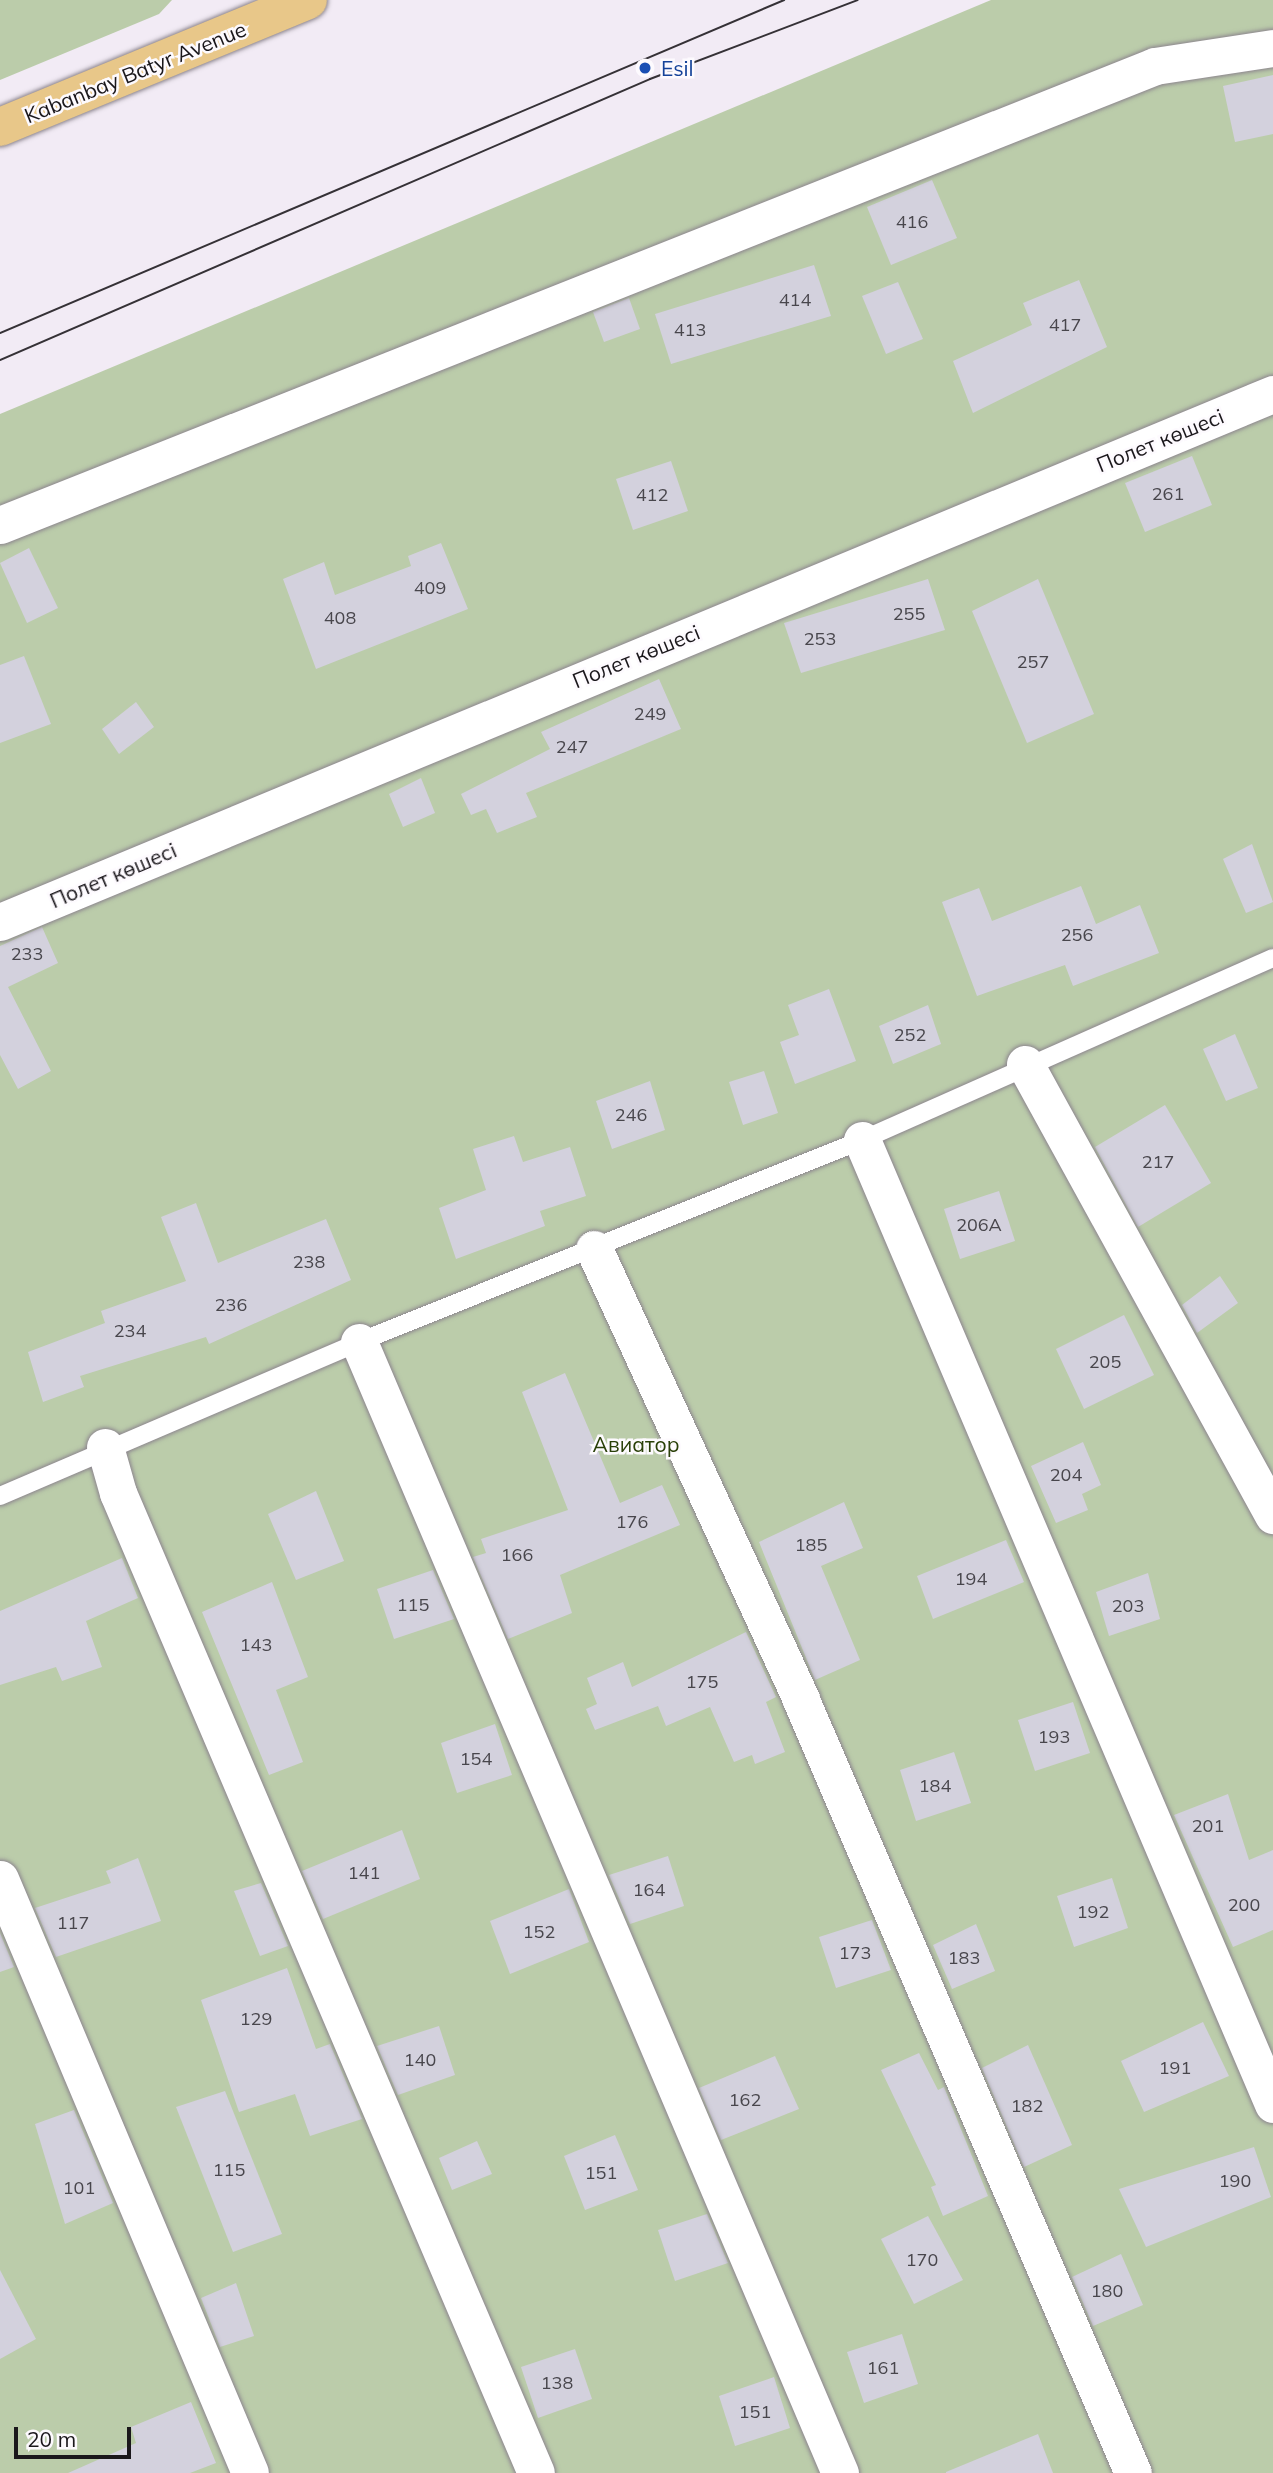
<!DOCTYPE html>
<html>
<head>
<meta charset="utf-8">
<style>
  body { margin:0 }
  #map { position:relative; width:1273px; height:2473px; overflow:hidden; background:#f2ebf5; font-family:Mulish,sans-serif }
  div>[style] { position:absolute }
  .green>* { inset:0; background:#bca }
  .building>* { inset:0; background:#d3d1dd }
  .roads { filter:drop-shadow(0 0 2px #8c858e) drop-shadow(0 0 2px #8c858e) }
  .service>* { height:18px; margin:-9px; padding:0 9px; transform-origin:9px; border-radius:9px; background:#fff }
  .minor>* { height:37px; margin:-18.5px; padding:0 18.5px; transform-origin:18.5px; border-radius:18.5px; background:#fff }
  .primary>* { height:38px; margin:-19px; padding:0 19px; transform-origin:19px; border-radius:19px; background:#e8c789 }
  .tram>* { height:2px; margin:-1px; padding:0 1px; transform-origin:1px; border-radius:1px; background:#353136 }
  .dots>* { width:19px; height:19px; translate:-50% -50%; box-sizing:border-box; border:4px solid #fdfafe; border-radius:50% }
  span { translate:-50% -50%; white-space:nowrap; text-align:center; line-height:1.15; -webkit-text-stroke:5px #fdfafe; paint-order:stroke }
  .number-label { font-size:18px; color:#48464c }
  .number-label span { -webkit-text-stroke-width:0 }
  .transit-label { font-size:21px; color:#164399 }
  .left { translate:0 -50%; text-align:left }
  .street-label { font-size:21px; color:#1a171b }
  .park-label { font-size:21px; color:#2a4009 }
  .scale { position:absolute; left:14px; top:2427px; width:117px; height:32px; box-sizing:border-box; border:4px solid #1a171b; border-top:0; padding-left:9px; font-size:21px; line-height:24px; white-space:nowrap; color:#1a171b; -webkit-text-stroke:5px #fdfafe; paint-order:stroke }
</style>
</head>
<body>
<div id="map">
  <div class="green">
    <div style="clip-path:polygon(0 0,172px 0,159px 14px,0 80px)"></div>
    <div style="clip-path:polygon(991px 0,1273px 0,1273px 2473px,0 2473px,0 414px)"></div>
  </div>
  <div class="building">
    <div style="clip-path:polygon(1273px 75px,1273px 134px,1235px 142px,1223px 86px)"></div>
    <div style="clip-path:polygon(932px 180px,957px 238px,891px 265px,867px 207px)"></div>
    <div style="clip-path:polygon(814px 265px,831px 316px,671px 364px,655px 314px)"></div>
    <div style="clip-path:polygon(1079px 280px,1107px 347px,973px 413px,953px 361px,1032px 325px,1023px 303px)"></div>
    <div style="clip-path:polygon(898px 282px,923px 339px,886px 354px,862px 296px)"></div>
    <div style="clip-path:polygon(629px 298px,640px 329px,604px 342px,593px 312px)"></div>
    <div style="clip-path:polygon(1192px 456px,1212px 505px,1145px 532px,1125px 483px)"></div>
    <div style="clip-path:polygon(671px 461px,688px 511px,633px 530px,616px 479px)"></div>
    <div style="clip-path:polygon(441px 543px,468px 609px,316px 669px,283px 579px,324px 562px,335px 595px,411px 566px,408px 556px)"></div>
    <div style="clip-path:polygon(29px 548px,58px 608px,27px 623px,0 563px)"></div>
    <div style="clip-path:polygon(928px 579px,945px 630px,801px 673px,784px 623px)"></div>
    <div style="clip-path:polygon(1038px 579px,1094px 714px,1027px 743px,972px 611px)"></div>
    <div style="clip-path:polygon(24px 656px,51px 724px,0 743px,0 665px)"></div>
    <div style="clip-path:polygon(659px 679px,681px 729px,526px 793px,537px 817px,497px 833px,486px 809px,471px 815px,461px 794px,550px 749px,541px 732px)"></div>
    <div style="clip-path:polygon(136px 702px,154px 727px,119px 754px,102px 729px)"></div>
    <div style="clip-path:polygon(421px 778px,435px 813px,403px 827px,389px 794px)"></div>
    <div style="clip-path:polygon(1252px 844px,1273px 902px,1246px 913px,1223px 859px)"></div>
    <div style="clip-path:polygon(1081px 886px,1096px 924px,1140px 905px,1159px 953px,1073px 986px,1065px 965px,977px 996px,942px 902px,979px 888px,992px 921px)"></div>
    <div style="clip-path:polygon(42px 927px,58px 963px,8px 987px,51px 1071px,18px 1089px,0 1055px,0 946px)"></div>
    <div style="clip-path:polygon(829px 989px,856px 1061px,795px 1084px,780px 1042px,799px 1035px,788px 1005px)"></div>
    <div style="clip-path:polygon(928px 1005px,941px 1044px,893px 1064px,879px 1026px)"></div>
    <div style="clip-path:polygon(1235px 1034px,1258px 1088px,1226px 1101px,1203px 1049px)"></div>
    <div style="clip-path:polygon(764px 1071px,778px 1113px,743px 1125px,729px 1082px)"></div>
    <div style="clip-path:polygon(650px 1081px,665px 1130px,612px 1149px,596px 1101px)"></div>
    <div style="clip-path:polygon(1165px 1105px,1211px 1183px,1138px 1227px,1095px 1147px)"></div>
    <div style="clip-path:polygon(514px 1136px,523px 1162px,570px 1147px,586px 1196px,540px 1211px,545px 1226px,456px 1259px,439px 1208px,486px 1190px,473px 1149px)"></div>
    <div style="clip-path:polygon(999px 1191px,1015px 1241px,960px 1259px,944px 1209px)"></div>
    <div style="clip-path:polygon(196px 1203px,218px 1263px,326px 1219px,351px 1280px,209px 1344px,206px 1337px,80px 1376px,84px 1387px,43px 1402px,28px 1352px,105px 1323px,101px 1311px,186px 1281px,161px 1217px)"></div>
    <div style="clip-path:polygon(1220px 1276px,1238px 1303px,1197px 1333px,1182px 1305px)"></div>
    <div style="clip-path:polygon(1124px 1315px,1154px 1375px,1084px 1409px,1056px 1349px)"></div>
    <div style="clip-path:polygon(565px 1373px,620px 1503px,662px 1485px,680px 1525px,560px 1575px,572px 1613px,508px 1639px,473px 1557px,486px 1553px,481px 1539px,568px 1510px,522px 1392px)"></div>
    <div style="clip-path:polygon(1083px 1442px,1101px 1485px,1082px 1494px,1088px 1510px,1056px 1523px,1031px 1466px)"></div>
    <div style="clip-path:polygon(316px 1491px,344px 1561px,296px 1580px,268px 1514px)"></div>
    <div style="clip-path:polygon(844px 1502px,863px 1548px,821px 1566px,860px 1660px,815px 1680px,759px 1542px)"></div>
    <div style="clip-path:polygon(1006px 1540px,1024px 1582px,933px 1619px,917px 1576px)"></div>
    <div style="clip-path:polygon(122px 1558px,138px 1598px,86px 1621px,102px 1667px,62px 1681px,56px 1667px,0 1685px,0 1611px)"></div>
    <div style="clip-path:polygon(433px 1570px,454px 1619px,394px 1639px,377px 1589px)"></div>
    <div style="clip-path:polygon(1148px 1573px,1160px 1619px,1109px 1636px,1096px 1592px)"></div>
    <div style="clip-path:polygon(272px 1582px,308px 1677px,276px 1690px,303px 1762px,269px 1775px,202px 1612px)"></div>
    <div style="clip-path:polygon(746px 1632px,776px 1697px,766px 1702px,785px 1752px,755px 1764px,752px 1755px,734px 1762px,710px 1707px,666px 1726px,658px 1706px,595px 1730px,586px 1709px,597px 1704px,587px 1678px,623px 1662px,632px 1687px)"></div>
    <div style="clip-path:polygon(1073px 1702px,1090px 1753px,1035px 1771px,1018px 1720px)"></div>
    <div style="clip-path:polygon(495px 1724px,512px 1775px,457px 1793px,441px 1743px)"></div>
    <div style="clip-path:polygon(954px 1752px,971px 1803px,916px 1821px,900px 1770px)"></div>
    <div style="clip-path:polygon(1228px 1794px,1249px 1860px,1273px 1850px,1273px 1930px,1233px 1947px,1174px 1815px)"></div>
    <div style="clip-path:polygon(402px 1830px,420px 1879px,323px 1919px,302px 1871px)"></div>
    <div style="clip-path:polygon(668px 1856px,684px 1906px,630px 1924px,609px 1875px)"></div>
    <div style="clip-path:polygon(138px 1858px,161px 1921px,56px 1957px,35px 1908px,111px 1883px,106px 1871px)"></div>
    <div style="clip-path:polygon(1112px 1878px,1128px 1928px,1074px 1947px,1057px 1896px)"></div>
    <div style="clip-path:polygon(261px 1883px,288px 1946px,260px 1956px,234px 1891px)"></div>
    <div style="clip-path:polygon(569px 1889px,589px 1942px,510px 1974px,490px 1921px)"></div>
    <div style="clip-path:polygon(872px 1920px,891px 1970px,836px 1988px,819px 1937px)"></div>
    <div style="clip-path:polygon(976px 1924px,995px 1971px,952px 1989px,933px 1945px)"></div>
    <div style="clip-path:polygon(0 1933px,14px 1967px,0 1972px)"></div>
    <div style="clip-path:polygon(287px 1968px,316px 2049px,330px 2044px,362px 2119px,310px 2136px,295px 2094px,239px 2112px,201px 2000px)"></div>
    <div style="clip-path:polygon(1203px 2022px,1229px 2076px,1144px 2112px,1121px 2061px)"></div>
    <div style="clip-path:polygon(439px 2026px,455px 2075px,398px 2095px,377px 2046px)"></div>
    <div style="clip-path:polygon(1028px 2045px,1072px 2145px,1024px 2167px,982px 2068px)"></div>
    <div style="clip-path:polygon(919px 2053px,938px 2090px,944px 2087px,988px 2196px,943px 2216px,931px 2187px,936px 2185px,881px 2070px)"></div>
    <div style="clip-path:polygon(775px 2056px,799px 2109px,721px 2140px,699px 2088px)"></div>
    <div style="clip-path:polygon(225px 2091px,282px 2234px,233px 2252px,176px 2107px)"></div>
    <div style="clip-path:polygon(74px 2110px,113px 2203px,65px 2224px,35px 2124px)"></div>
    <div style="clip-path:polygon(615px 2135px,638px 2190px,585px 2210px,564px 2156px)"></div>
    <div style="clip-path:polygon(477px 2141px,492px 2174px,452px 2190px,439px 2158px)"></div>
    <div style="clip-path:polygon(1254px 2147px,1271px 2197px,1146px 2247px,1119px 2189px)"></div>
    <div style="clip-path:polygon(707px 2214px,728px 2263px,675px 2281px,658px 2230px)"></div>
    <div style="clip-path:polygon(928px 2216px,963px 2280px,914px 2304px,881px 2239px)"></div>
    <div style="clip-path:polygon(1121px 2254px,1143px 2305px,1093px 2326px,1072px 2277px)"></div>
    <div style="clip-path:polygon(0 2270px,36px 2339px,0 2359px)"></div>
    <div style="clip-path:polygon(236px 2283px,254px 2336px,220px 2347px,201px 2298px)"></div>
    <div style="clip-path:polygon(902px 2334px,918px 2384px,864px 2403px,847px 2352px)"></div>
    <div style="clip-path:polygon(575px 2349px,592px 2399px,538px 2418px,521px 2367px)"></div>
    <div style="clip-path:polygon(774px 2377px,790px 2428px,735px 2446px,719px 2396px)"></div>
    <div style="clip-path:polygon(191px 2402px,216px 2463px,190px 2473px,68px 2473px,136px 2443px,131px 2427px)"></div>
    <div style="clip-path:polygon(1038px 2434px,1053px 2473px,946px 2473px,946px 2472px)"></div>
  </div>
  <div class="roads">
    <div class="service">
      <div style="left:0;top:1496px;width:391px;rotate:-23.2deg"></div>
      <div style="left:359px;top:1342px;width:542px;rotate:-21.88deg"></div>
      <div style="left:862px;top:1140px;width:449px;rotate:-23.9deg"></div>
    </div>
    <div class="minor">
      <div style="left:0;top:525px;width:1243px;rotate:-21.67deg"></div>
      <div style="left:1155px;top:66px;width:119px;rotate:-8.7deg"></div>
      <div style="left:0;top:922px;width:1378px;rotate:-22.53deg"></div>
      <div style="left:1025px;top:1064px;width:515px;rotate:61.19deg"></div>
      <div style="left:862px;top:1140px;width:1048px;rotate:66.91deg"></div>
      <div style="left:594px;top:1249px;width:496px;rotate:65.3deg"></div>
      <div style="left:801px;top:1700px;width:841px;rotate:66.76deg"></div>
      <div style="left:359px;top:1342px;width:1229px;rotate:66.96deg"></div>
      <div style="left:105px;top:1447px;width:48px;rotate:74.2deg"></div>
      <div style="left:118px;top:1493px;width:1065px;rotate:66.9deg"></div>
      <div style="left:0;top:1879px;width:644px;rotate:67.17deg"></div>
    </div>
    <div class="primary">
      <div style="left:0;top:127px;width:333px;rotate:-22.4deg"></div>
    </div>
  </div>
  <div class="tram">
    <div style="left:0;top:333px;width:852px;rotate:-23.01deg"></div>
    <div style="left:0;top:360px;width:708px;rotate:-23.38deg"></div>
    <div style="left:650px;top:79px;width:222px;rotate:-20.8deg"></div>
  </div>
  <div class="dots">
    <div style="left:645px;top:68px;background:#1a4fb4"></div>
  </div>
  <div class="number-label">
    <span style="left:912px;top:222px">416</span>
    <span style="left:795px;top:300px">414</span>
    <span style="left:1065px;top:325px">417</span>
    <span style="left:690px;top:330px">413</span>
    <span style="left:1168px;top:494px">261</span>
    <span style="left:652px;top:495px">412</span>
    <span style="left:430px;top:588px">409</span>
    <span style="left:909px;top:614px">255</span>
    <span style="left:340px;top:618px">408</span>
    <span style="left:820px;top:639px">253</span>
    <span style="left:1033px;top:662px">257</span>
    <span style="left:650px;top:714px">249</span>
    <span style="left:572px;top:747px">247</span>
    <span style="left:1077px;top:935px">256</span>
    <span style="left:27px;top:954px">233</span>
    <span style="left:910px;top:1035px">252</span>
    <span style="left:631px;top:1115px">246</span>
    <span style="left:1158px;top:1162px">217</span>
    <span style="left:979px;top:1225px">206A</span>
    <span style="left:309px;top:1262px">238</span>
    <span style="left:231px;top:1305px">236</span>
    <span style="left:130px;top:1331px">234</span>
    <span style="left:1105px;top:1362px">205</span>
    <span style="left:1066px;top:1475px">204</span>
    <span style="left:632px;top:1522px">176</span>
    <span style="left:811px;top:1545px">185</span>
    <span style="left:517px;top:1555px">166</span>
    <span style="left:971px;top:1579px">194</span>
    <span style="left:413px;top:1605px">115</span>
    <span style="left:1128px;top:1606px">203</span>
    <span style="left:256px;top:1645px">143</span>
    <span style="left:702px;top:1682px">175</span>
    <span style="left:1054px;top:1737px">193</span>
    <span style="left:476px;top:1759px">154</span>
    <span style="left:935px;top:1786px">184</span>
    <span style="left:1208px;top:1826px">201</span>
    <span style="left:364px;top:1873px">141</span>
    <span style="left:649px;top:1890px">164</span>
    <span style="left:1244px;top:1905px">200</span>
    <span style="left:1093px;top:1912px">192</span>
    <span style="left:73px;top:1923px">117</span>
    <span style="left:539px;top:1932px">152</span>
    <span style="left:855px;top:1953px">173</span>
    <span style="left:964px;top:1958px">183</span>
    <span style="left:256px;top:2019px">129</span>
    <span style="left:420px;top:2060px">140</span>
    <span style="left:1175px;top:2068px">191</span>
    <span style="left:745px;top:2100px">162</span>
    <span style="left:1027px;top:2106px">182</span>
    <span style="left:229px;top:2170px">115</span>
    <span style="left:601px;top:2173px">151</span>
    <span style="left:1235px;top:2181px">190</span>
    <span style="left:79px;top:2188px">101</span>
    <span style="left:922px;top:2260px">170</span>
    <span style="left:1107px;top:2291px">180</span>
    <span style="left:883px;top:2368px">161</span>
    <span style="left:557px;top:2383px">138</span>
    <span style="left:755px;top:2412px">151</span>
  </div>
  <div class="transit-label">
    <span class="left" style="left:661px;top:68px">Esil</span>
  </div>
  <div class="street-label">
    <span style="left:135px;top:72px;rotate:-22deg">Kabanbay Batyr Avenue</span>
    <span style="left:1160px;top:440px;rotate:-22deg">Полет көшесі</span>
    <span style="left:636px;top:656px;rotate:-22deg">Полет көшесі</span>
    <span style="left:113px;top:875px;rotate:-23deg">Полет көшесі</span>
  </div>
  <div class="park-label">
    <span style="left:636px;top:1444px">Авиатор</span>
  </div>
  <div class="scale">20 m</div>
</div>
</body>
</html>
